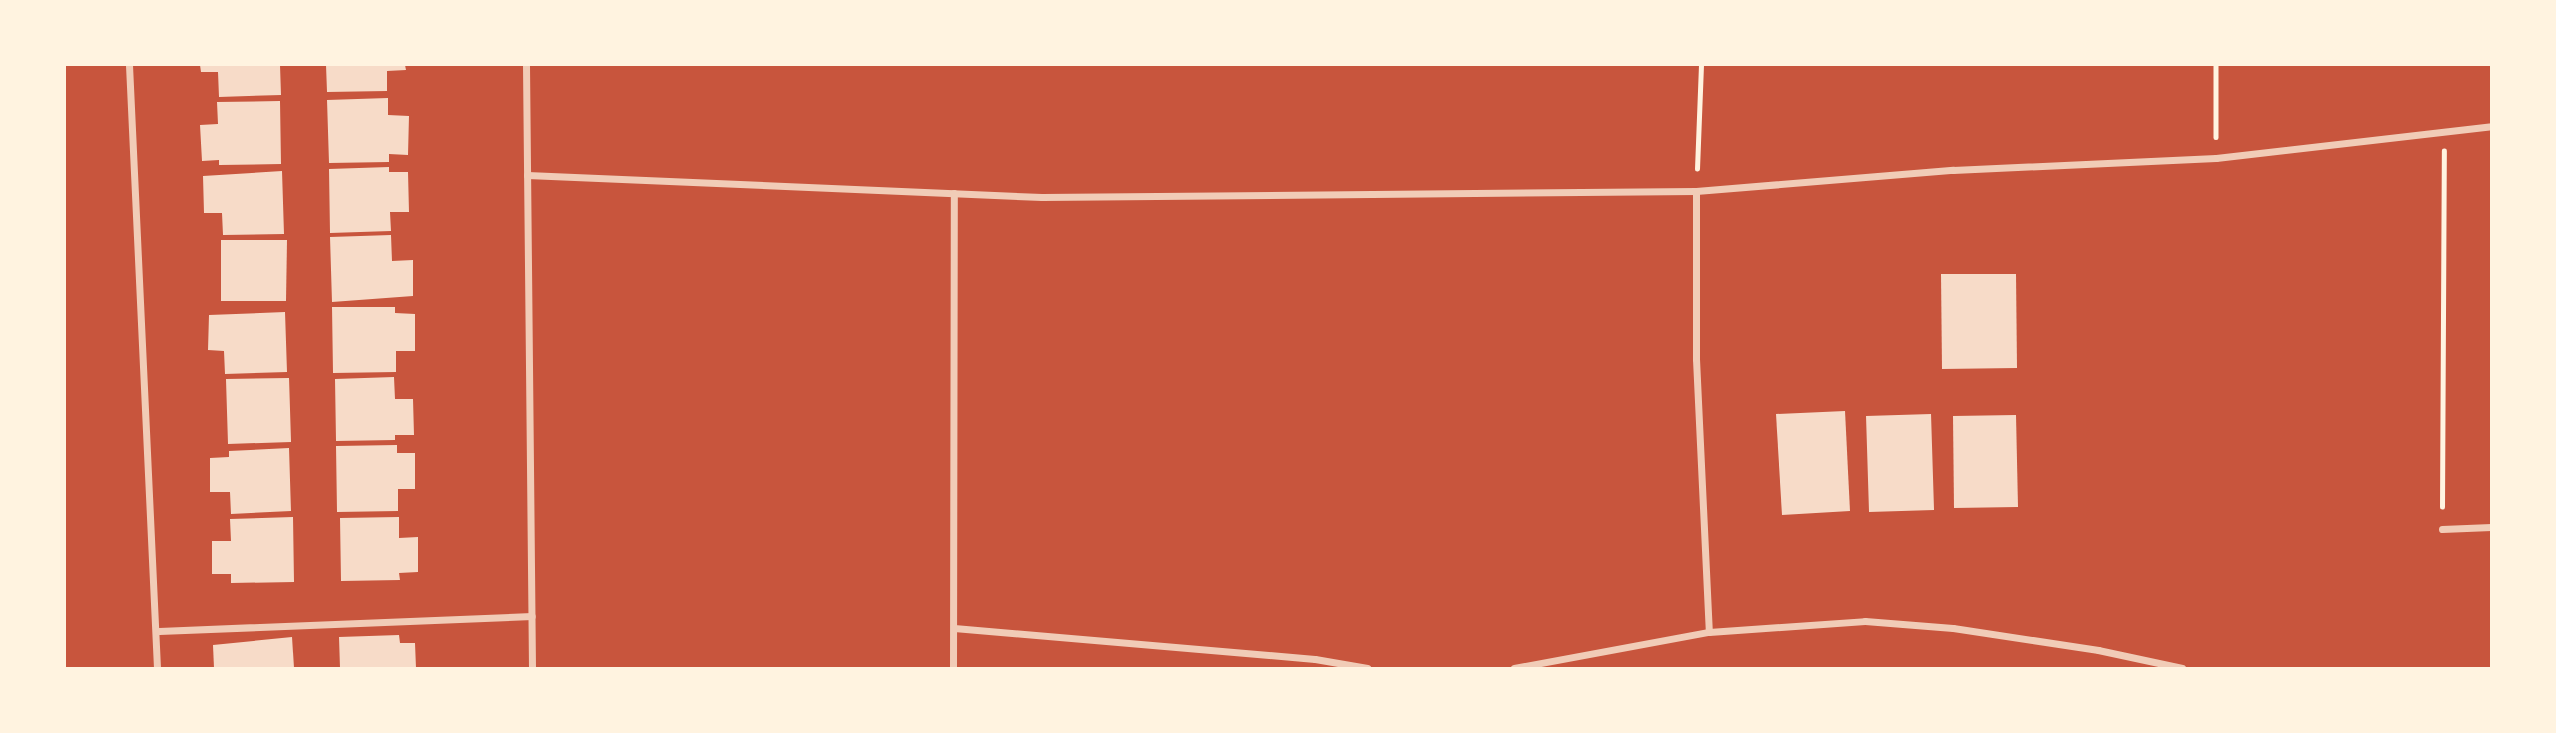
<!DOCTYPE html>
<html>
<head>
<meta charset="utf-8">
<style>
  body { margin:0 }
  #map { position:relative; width:2556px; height:733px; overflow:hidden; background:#c8553d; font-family:"Exo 2",sans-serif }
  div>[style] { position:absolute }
  .building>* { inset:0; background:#f7dbc8 }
  .path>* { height:4.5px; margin:-2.25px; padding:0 2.25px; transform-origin:2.25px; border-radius:2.25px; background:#fff3e0 }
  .minor>* { height:7px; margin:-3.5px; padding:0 3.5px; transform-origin:3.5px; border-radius:3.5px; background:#f1ccb7 }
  span { translate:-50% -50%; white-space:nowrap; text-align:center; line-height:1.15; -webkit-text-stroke:6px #fff3e0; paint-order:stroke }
  .frame { position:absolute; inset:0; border:66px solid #fff3e0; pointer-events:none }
</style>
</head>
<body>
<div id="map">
  <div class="building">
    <div style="clip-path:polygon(200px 65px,280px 65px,281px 95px,219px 97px,218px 72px,201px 72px)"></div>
    <div style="clip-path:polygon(326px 65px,405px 65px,406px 70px,387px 71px,387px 91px,327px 92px)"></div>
    <div style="clip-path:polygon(388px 98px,388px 115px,409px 116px,408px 155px,389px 154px,389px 162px,329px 163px,327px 100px)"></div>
    <div style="clip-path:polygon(280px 101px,281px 164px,219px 165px,219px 160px,202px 161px,200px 125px,218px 124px,217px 102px)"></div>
    <div style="clip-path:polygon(389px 167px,389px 172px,408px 172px,409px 212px,390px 212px,391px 231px,330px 233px,329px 169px)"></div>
    <div style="clip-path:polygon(282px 171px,284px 234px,223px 235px,222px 213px,204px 213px,203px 176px)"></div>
    <div style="clip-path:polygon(391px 235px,392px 261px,413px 260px,413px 296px,332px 302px,330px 237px)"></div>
    <div style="clip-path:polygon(221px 240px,287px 240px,286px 301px,221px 301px)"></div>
    <div style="clip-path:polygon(1941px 274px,2016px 274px,2017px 368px,1942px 369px)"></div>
    <div style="clip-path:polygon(332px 307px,395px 307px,395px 313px,415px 314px,415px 351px,396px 351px,396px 372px,333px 373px)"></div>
    <div style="clip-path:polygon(285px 312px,287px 372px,225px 374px,224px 351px,208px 350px,209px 315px)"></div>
    <div style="clip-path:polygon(394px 377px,395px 399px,413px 399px,414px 435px,395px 435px,395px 440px,336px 441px,335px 379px)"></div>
    <div style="clip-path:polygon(289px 378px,291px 442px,228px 444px,226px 379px)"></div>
    <div style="clip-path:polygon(1845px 411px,1850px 511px,1782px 515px,1776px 414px)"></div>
    <div style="clip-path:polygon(1931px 414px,1934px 510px,1869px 512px,1866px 416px)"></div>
    <div style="clip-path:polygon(2016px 415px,2018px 507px,1954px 508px,1953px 416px)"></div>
    <div style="clip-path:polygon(397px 445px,397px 453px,415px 453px,415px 489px,398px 489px,398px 511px,337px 512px,336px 446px)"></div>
    <div style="clip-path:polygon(289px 448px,291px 511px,231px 514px,230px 492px,210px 492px,210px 458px,229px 457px,229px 451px)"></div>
    <div style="clip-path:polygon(293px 517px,294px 582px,231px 583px,231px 574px,212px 574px,212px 541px,231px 541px,230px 519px)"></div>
    <div style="clip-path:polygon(399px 517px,399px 538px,418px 537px,418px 572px,399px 573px,400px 580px,341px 581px,340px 518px)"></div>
    <div style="clip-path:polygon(399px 635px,400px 643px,415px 643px,416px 668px,340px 668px,339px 637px)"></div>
    <div style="clip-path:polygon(292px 637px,294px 668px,214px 668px,213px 645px)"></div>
  </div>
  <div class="path">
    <div style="left:2216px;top:65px;width:72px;rotate:90deg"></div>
    <div style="left:1697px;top:169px;width:104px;rotate:-87.8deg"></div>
    <div style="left:2442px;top:507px;width:356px;rotate:-89.7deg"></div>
  </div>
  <div class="minor">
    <div style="left:129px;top:65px;width:604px;rotate:87.34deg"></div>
    <div style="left:526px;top:65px;width:603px;rotate:89.43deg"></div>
    <div style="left:527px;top:175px;width:515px;rotate:2.45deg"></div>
    <div style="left:1042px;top:197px;width:654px;rotate:-0.53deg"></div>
    <div style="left:1696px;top:191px;width:258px;rotate:-4.7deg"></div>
    <div style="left:1953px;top:170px;width:263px;rotate:-2.6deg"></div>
    <div style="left:2216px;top:158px;width:277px;rotate:-6.6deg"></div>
    <div style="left:1696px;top:191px;width:168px;rotate:90deg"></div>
    <div style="left:1696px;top:359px;width:273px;rotate:87.3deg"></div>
    <div style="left:2442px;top:529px;width:49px;rotate:-2.3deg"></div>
    <div style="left:954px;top:628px;width:362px;rotate:4.9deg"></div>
    <div style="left:1315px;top:659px;width:53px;rotate:9.8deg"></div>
    <div style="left:159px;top:631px;width:373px;rotate:-2.3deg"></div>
    <div style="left:953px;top:668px;width:475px;rotate:-89.9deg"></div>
    <div style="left:1514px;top:668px;width:198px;rotate:-10.5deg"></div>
    <div style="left:1709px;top:632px;width:156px;rotate:-4deg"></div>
    <div style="left:1865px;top:621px;width:88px;rotate:4.5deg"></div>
    <div style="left:1953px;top:628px;width:147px;rotate:8.6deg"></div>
    <div style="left:2098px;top:650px;width:86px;rotate:12.1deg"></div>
  </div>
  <div class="frame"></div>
</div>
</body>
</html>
